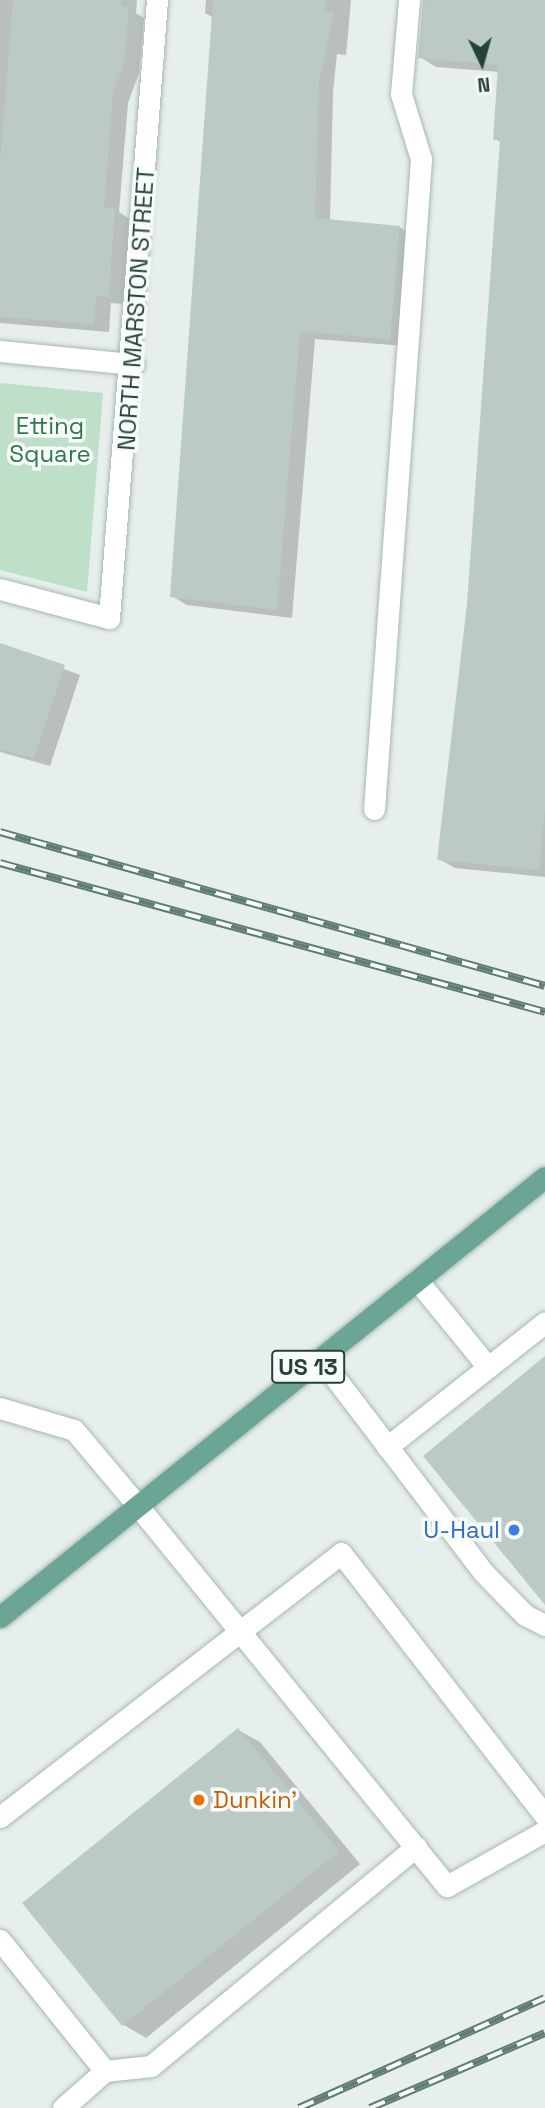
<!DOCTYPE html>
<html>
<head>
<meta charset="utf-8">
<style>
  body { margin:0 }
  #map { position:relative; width:545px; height:2108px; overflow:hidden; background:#e6efeb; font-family:"Space Grotesk",sans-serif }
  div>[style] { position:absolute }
  .green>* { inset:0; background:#bfe0c8 }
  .shadow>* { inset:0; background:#0003 }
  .building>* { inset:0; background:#bbcac4 }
  .roads { filter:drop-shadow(0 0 2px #a8b8b2) drop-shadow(0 0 2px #a8b8b2) }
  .service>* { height:21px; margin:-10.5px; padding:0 10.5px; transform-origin:10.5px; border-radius:10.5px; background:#fff }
  .minor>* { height:21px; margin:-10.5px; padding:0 10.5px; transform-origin:10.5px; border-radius:10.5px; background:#fff }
  .primary>* { height:21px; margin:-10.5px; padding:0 10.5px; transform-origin:10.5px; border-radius:10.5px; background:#6aa596 }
  .rail>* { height:8px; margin-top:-4px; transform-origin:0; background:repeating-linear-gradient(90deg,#f7fbf9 0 16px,#5f7d75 0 32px); box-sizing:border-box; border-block:2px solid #5f7d75 }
  .dots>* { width:19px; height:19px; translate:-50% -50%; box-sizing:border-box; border:4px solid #f7fbf9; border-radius:50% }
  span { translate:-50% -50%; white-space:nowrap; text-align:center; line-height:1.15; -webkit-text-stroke:7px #f7fbf9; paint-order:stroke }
  .shield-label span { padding:2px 5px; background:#f7fbf9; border:2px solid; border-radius:5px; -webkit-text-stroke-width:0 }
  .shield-label { font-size:23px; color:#24423a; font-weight:700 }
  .street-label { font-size:24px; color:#24423a }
  .park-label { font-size:24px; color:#2d7a4b }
  .shop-label { font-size:24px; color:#366cbe }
  .right { translate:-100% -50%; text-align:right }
  .food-label { font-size:24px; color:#c56008 }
  .left { translate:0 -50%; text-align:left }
  .north { position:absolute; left:447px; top:28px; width:70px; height:70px; -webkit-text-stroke:5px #f7fbf9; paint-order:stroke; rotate:175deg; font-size:19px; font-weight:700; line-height:28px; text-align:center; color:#24423a }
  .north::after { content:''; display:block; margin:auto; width:24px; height:32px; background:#24423a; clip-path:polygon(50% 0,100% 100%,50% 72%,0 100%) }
</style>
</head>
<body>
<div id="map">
  <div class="green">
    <div style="clip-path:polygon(0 383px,103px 393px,87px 592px,0 570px)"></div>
  </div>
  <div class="shadow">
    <div style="clip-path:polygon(0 0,137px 0,136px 13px,144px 18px,139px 73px,128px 103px,119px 212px,130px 219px,124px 304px,111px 303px,109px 332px,0 323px)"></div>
    <div style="clip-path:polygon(206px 0,351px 0,346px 55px,337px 54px,333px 92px,330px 221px,399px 227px,415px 236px,405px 346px,315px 339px,292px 618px,187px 605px,172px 596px,214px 18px,205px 13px)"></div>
    <div style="clip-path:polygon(425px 0,545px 0,545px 877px,455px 868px,439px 859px,468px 605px,502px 143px,495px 139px,500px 72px,436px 67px,420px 57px)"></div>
    <div style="clip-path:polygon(0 645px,80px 675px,50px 766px,0 752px)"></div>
    <div style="clip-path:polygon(238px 1730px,260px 1742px,360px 1864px,146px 2038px,124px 2025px,24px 1904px)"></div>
  </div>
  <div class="building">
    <div style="clip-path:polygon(13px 0,121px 0,121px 7px,129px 7px,124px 64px,113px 94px,104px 208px,115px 208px,109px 297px,96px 296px,94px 324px,0 317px,0 161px)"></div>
    <div style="clip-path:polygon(213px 0,326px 0,325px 12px,334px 12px,319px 82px,315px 218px,400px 226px,390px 339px,300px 331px,277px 610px,170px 597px)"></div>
    <div style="clip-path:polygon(423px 0,545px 0,545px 807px,539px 870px,437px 860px,467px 604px,500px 140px,493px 140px,498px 65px,418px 58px)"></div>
    <div style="clip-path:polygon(0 643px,65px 665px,34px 758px,0 750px)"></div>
    <div style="clip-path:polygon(545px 1356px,545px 1605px,423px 1456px)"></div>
    <div style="clip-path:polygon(238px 1728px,339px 1851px,122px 2026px,22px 1903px)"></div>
  </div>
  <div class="roads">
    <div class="service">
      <div style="left:374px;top:809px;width:652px;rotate:-85.86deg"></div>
      <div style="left:421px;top:159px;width:68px;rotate:-107.1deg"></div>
      <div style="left:401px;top:94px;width:94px;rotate:-85.1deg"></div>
      <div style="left:417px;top:1280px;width:112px;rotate:50.8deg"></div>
      <div style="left:320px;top:1358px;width:269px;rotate:52.7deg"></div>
      <div style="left:483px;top:1572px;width:60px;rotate:45.7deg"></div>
      <div style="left:525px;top:1615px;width:22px;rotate:27deg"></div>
      <div style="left:387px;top:1447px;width:201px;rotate:-38.3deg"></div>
      <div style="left:138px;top:1506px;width:490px;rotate:50.9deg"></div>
      <div style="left:447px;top:1886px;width:112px;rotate:-29.3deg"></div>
      <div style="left:0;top:1817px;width:431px;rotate:-37.7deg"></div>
      <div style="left:341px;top:1553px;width:333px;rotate:52.2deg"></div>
      <div style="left:0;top:1940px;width:168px;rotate:51.3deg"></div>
      <div style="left:105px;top:2071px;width:46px;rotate:-6.2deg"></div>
      <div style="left:151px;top:2066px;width:344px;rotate:-39.6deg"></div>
      <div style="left:63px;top:2108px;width:56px;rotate:-41.4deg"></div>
    </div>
    <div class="minor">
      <div style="left:0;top:351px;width:134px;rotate:5.6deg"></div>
      <div style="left:0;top:589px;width:113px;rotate:14.9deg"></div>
      <div style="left:109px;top:618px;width:620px;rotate:-85.56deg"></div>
      <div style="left:0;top:1408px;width:77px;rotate:16.6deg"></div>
      <div style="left:74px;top:1430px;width:99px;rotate:49.9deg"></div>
    </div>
    <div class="primary">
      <div style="left:0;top:1617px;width:700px;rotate:-38.92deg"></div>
    </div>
  </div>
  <div class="rail">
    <div style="left:0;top:832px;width:566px;rotate:15.78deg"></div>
    <div style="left:0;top:863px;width:565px;rotate:15.29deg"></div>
    <div style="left:299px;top:2108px;width:269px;rotate:-24.1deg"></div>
    <div style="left:370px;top:2108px;width:190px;rotate:-23.2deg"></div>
  </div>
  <div class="dots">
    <div style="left:514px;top:1530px;background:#3f7fe0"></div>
    <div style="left:199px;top:1800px;background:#e8710a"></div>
  </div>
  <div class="shield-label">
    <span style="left:308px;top:1367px">US 13</span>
  </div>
  <div class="street-label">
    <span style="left:136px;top:309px;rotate:-86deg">NORTH MARSTON STREET</span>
  </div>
  <div class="park-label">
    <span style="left:50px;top:440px">Etting<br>Square</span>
  </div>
  <div class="shop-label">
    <span class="right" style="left:500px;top:1530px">U-Haul</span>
  </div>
  <div class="food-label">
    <span class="left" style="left:213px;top:1800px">Dunkin'</span>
  </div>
  <div class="north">N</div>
</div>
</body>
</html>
